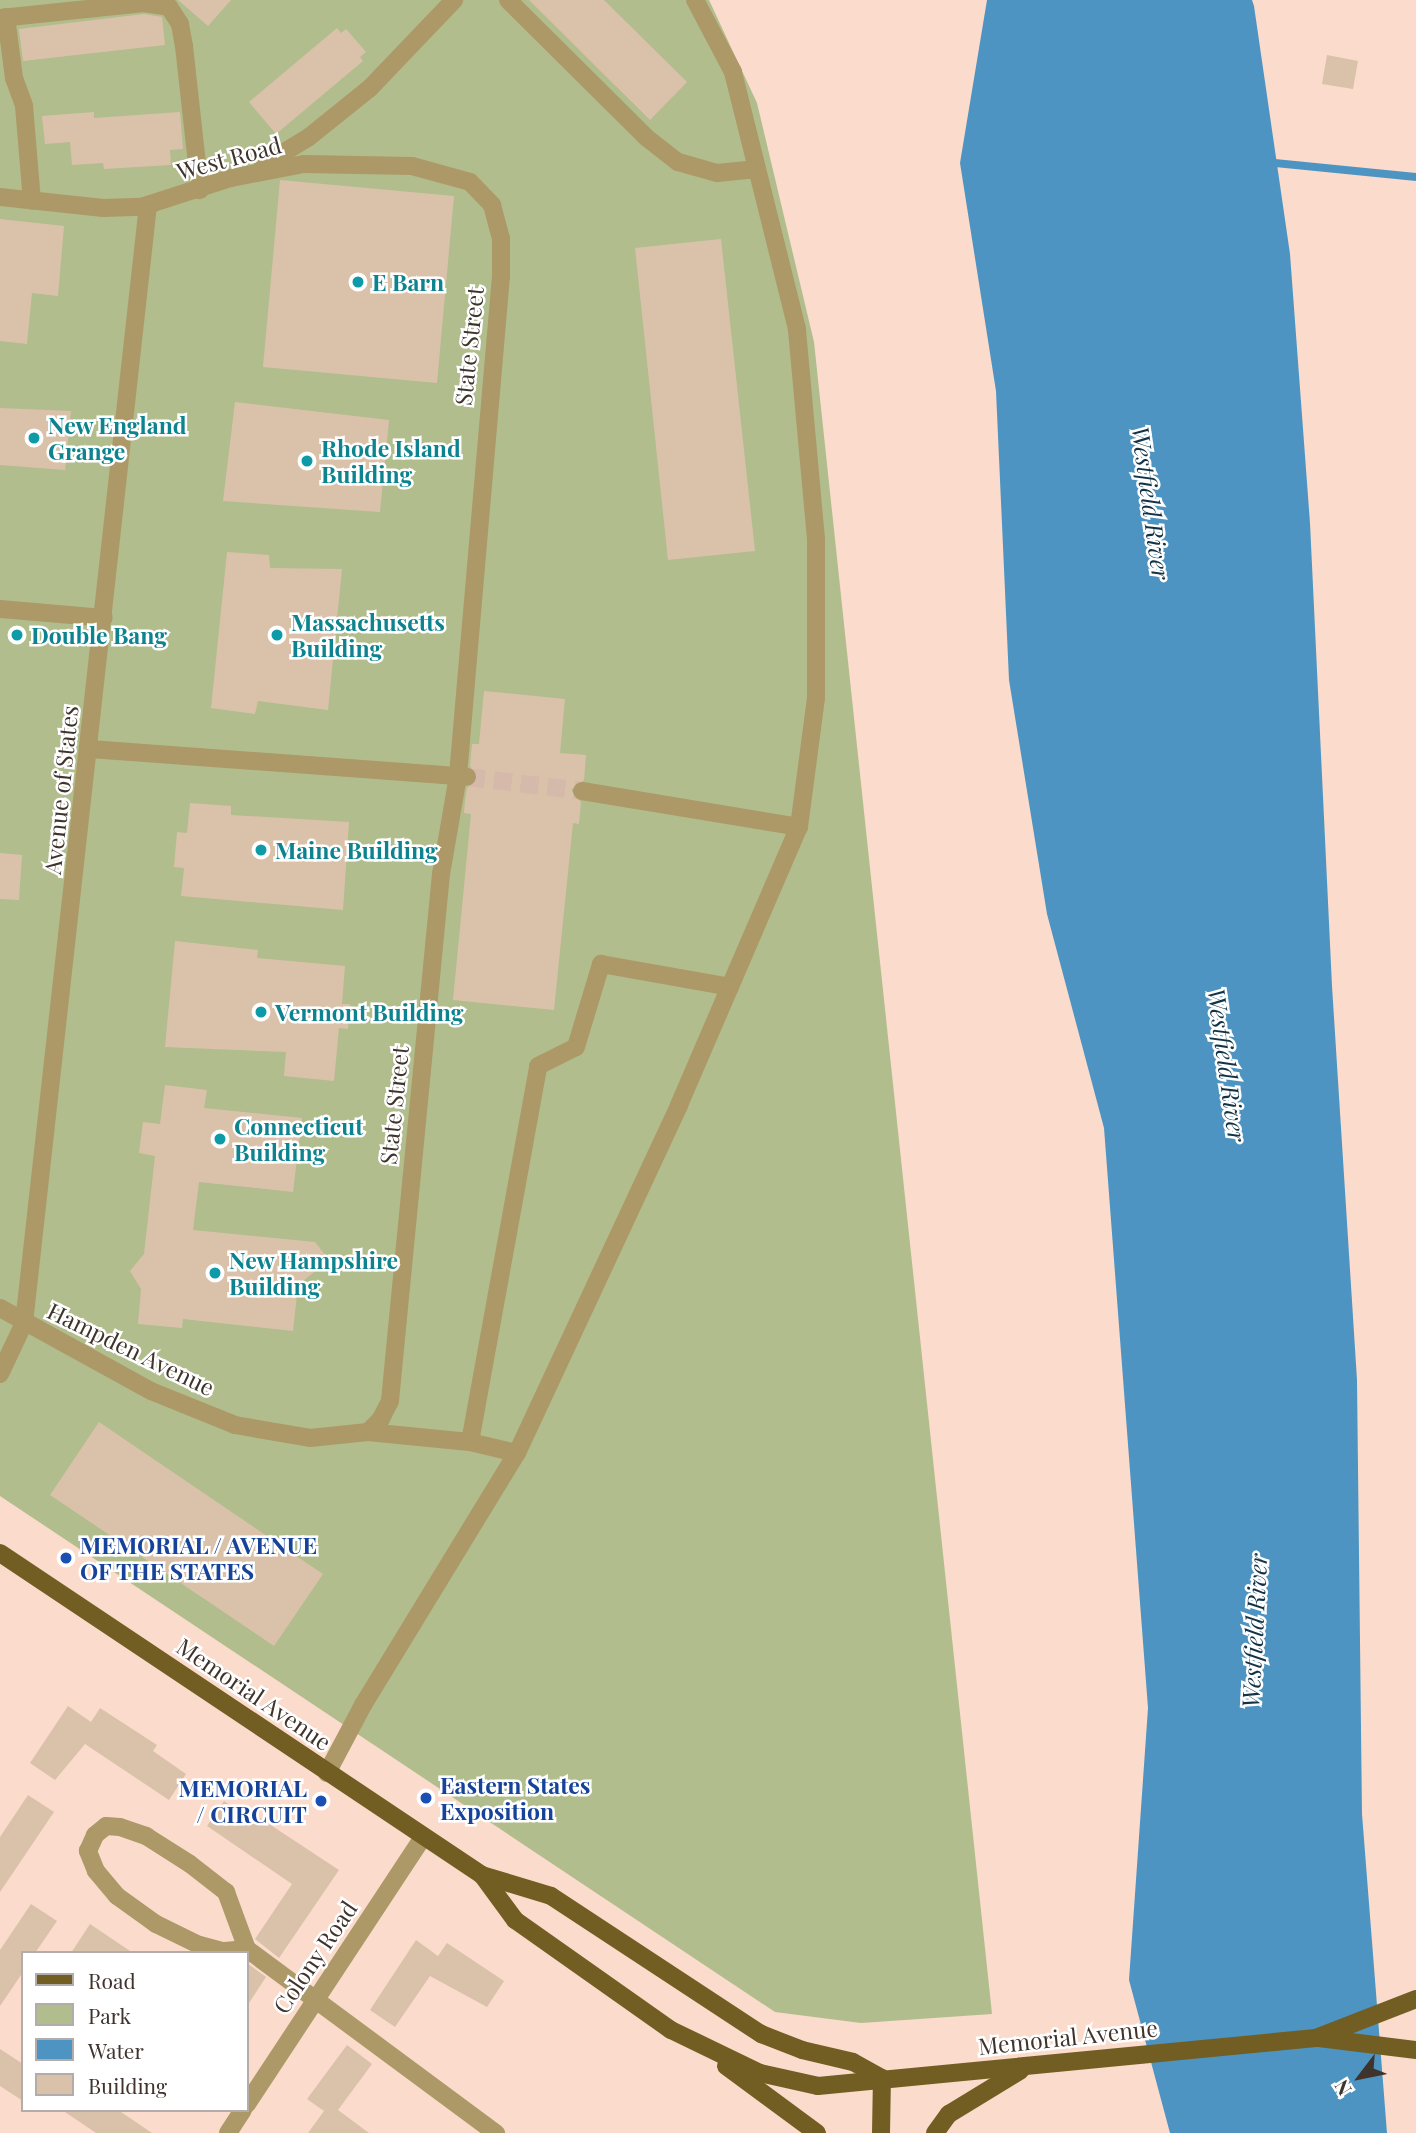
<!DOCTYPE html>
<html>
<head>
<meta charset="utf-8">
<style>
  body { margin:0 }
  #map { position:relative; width:1416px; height:2133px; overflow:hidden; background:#fbdbcb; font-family:"Playfair Display",serif }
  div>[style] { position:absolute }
  .green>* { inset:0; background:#b1bd8c }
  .water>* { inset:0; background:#4d94c2 }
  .stream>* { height:8px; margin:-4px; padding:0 4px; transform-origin:4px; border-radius:4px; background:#4d94c2 }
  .building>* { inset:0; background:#dac2aa }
  .minor-tunnel>* { height:18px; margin-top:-9px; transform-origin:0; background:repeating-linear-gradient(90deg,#d5b9ab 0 18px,transparent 0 27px) }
  .minor>* { height:18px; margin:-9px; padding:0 9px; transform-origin:9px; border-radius:9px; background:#ac9967 }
  .major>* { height:18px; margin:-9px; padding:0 9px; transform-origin:9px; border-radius:9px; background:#725e22 }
  .dots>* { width:19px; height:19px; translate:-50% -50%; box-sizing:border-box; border:4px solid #fff; border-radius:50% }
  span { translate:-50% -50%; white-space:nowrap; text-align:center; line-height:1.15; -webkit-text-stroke:5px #fff; paint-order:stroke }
  .street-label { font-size:23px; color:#3f332c }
  .culture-label { font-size:23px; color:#0d838f; font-weight:700 }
  .left { translate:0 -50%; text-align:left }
  .transit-label { font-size:23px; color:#164399; font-weight:700 }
  .right { translate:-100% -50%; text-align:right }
  .water-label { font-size:24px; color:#123246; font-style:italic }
  .legend { position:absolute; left:21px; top:1951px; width:228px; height:161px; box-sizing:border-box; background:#fff; border:2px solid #b2adab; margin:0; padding:9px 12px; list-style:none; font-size:21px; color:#3f332c }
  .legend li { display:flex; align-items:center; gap:14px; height:35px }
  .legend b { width:35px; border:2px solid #b2adab }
  .north { position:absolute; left:1325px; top:2042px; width:70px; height:70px; -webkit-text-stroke:5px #fff; paint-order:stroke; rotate:238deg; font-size:19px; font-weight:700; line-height:28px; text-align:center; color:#3f332c }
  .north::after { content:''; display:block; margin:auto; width:24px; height:32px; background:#3f332c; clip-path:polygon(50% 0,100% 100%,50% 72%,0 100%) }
</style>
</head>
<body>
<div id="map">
  <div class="green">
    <div style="clip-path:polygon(0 0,709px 0,757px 103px,814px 342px,992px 2014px,861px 2023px,775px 2012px,0 1496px)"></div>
  </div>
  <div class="water">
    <div style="clip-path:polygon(987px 0,1252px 0,1254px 6px,1290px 254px,1310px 523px,1332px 986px,1357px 1380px,1362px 1814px,1387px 2133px,1170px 2133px,1129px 1980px,1148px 1708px,1104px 1128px,1047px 914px,1009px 680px,996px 391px,960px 163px)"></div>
  </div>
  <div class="stream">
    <div style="left:1266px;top:162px;width:151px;rotate:5.7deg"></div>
  </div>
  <div class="building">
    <div style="clip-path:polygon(178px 0,231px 0,208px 26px)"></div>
    <div style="clip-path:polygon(529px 0,604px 0,687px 82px,650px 120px)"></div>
    <div style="clip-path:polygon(144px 14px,162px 17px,165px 45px,23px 61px,19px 29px)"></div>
    <div style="clip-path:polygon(337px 28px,341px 33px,346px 29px,366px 52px,360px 57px,363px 61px,276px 134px,249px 102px)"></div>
    <div style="clip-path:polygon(1327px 55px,1358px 61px,1353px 89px,1322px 84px)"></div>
    <div style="clip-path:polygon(94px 112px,94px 118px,180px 112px,183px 149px,170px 150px,171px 165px,104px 169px,103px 163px,72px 165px,70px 142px,45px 144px,42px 116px)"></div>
    <div style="clip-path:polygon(280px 180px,454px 196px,437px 383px,263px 367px)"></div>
    <div style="clip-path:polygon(0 219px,64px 226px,58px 296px,32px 293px,27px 344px,0 341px)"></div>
    <div style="clip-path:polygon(721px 239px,755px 551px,668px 560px,635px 248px)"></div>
    <div style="clip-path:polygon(235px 402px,389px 420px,380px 512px,223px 501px)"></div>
    <div style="clip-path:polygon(0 408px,71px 411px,65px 470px,0 465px)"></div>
    <div style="clip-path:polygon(227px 552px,269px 555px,270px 568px,342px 569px,328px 710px,258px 701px,255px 714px,211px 708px)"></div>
    <div style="clip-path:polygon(484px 691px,565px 699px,560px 753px,586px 755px,584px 780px,571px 790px,581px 802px,579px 824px,573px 823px,554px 1010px,453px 1000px,471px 814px,464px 813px,465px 801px,467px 788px,478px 779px,470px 766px,472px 744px,479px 744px)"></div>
    <div style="clip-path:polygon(190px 803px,231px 806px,231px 815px,349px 822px,343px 910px,181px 896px,184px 868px,174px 867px,177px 832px,187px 833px)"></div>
    <div style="clip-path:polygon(0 853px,22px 855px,19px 900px,0 899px)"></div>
    <div style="clip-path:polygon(175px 941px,258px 950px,257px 958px,345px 966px,342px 1004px,350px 1004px,348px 1029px,339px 1028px,334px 1081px,284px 1076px,286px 1052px,165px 1047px)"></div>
    <div style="clip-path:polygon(165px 1085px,207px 1090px,204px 1108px,302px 1118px,293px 1192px,199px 1182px,193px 1230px,315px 1242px,329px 1260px,298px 1285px,293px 1331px,183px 1319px,182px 1328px,138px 1324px,141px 1289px,130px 1271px,144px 1254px,155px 1156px,139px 1153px,143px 1122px,160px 1124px)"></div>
    <div style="clip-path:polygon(99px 1422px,323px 1574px,274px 1646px,50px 1495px)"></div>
    <div style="clip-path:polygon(68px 1706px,91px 1722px,100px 1708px,157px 1745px,153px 1751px,186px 1774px,169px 1800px,85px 1744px,55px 1780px,30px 1763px)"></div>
    <div style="clip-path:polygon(28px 1795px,54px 1812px,0 1892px,0 1837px)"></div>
    <div style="clip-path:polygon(224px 1801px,257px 1823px,260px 1818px,339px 1870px,279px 1958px,255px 1939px,292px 1884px,207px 1826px)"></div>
    <div style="clip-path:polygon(31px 1904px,57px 1921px,35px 1953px,23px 1953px,23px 1972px,0 2006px,0 1950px)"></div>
    <div style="clip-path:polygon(90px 1924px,133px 1953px,71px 1953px)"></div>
    <div style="clip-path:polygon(416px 1940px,438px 1956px,447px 1943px,504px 1981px,487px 2007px,430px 1976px,395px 2027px,370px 2010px)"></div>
    <div style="clip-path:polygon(247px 1963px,266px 1977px,247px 2006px)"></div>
    <div style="clip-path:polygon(347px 2045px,372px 2064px,338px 2110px,369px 2133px,308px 2133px,324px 2111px,307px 2099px)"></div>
    <div style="clip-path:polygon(0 2049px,23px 2064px,23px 2101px,0 2086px)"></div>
    <div style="clip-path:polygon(62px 2110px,118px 2110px,152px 2133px,96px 2133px)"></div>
  </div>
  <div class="minor-tunnel">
    <div style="left:467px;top:777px;width:116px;rotate:6.9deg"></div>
  </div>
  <div class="minor">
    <div style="left:508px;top:0;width:196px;rotate:44.8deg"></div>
    <div style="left:647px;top:138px;width:39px;rotate:38deg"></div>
    <div style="left:678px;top:162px;width:41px;rotate:15.8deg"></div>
    <div style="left:717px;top:173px;width:40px;rotate:-5.7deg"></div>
    <div style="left:6px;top:17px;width:62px;rotate:82.5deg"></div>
    <div style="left:14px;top:78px;width:30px;rotate:70deg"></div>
    <div style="left:24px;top:106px;width:95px;rotate:85.2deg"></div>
    <div style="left:0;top:18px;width:145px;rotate:-5.9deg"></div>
    <div style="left:144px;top:3px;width:25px;rotate:9deg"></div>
    <div style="left:169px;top:7px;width:20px;rotate:57deg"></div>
    <div style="left:180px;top:24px;width:22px;rotate:80deg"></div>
    <div style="left:184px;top:46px;width:145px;rotate:83.7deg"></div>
    <div style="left:263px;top:165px;width:54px;rotate:-31.3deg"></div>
    <div style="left:309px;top:137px;width:78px;rotate:-38.8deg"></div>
    <div style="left:370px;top:88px;width:122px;rotate:-46.3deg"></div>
    <div style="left:0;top:197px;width:104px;rotate:6.1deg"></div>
    <div style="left:103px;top:208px;width:38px;rotate:-2deg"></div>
    <div style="left:141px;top:207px;width:95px;rotate:-17.9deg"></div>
    <div style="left:231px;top:178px;width:74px;rotate:-10.9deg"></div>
    <div style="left:304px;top:164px;width:108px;rotate:1.1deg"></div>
    <div style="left:412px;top:166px;width:60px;rotate:15.4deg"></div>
    <div style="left:470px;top:182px;width:32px;rotate:46deg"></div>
    <div style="left:492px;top:205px;width:35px;rotate:75deg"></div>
    <div style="left:501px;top:239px;width:37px;rotate:90deg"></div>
    <div style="left:501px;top:276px;width:502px;rotate:94.92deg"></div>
    <div style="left:458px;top:776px;width:99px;rotate:99.8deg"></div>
    <div style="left:441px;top:874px;width:529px;rotate:95.53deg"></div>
    <div style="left:390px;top:1401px;width:20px;rotate:117deg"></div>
    <div style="left:381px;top:1419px;width:18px;rotate:135deg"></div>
    <div style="left:0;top:609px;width:104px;rotate:4.9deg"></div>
    <div style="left:90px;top:749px;width:378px;rotate:4.2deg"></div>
    <div style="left:582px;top:791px;width:220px;rotate:9.4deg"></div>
    <div style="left:0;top:1308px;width:172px;rotate:28.8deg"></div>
    <div style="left:151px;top:1391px;width:91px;rotate:22deg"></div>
    <div style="left:235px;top:1425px;width:76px;rotate:9.8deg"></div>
    <div style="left:310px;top:1438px;width:58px;rotate:-5.9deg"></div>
    <div style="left:368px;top:1432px;width:102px;rotate:5.6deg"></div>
    <div style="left:470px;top:1442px;width:48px;rotate:13.2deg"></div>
    <div style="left:0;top:1374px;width:56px;rotate:-64.8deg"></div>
    <div style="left:24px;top:1323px;width:1125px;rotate:-83.67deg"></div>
    <div style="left:470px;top:1442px;width:382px;rotate:-79.7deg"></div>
    <div style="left:538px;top:1066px;width:42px;rotate:-26.6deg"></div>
    <div style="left:576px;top:1047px;width:87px;rotate:-73.2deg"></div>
    <div style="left:601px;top:964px;width:131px;rotate:10.1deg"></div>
    <div style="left:327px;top:1773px;width:77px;rotate:-62.1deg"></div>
    <div style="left:363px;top:1705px;width:295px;rotate:-58.6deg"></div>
    <div style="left:517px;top:1453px;width:384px;rotate:-65deg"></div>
    <div style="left:679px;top:1105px;width:303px;rotate:-66.7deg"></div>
    <div style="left:799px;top:827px;width:130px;rotate:-82.5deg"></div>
    <div style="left:816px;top:698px;width:159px;rotate:-90deg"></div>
    <div style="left:816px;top:539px;width:211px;rotate:-95.2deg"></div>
    <div style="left:797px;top:329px;width:265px;rotate:-104deg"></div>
    <div style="left:733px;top:72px;width:81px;rotate:-117.8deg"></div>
    <div style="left:247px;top:1949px;width:25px;rotate:175deg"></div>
    <div style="left:222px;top:1951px;width:24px;rotate:-165deg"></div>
    <div style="left:199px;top:1945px;width:48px;rotate:-154deg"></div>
    <div style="left:156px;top:1924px;width:48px;rotate:-144.3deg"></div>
    <div style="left:117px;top:1896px;width:33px;rotate:-130deg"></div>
    <div style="left:96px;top:1871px;width:22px;rotate:-112deg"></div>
    <div style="left:88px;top:1851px;width:17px;rotate:-66deg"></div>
    <div style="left:95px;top:1835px;width:14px;rotate:-39deg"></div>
    <div style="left:106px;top:1826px;width:14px;rotate:4deg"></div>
    <div style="left:120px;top:1827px;width:28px;rotate:19deg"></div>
    <div style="left:146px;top:1836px;width:52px;rotate:32.5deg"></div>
    <div style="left:190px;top:1864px;width:46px;rotate:37.9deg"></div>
    <div style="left:226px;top:1892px;width:61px;rotate:69.8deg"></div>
    <div style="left:247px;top:1949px;width:310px;rotate:36.5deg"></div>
    <div style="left:247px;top:2104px;width:320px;rotate:-56.6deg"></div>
    <div style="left:228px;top:2133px;width:27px;rotate:-57deg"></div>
  </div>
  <div class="major">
    <div style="left:0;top:1553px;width:580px;rotate:33.74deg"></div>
    <div style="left:482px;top:1875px;width:72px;rotate:16.9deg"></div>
    <div style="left:551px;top:1896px;width:251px;rotate:33.3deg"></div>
    <div style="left:761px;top:2034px;width:44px;rotate:21.3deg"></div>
    <div style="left:802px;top:2050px;width:52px;rotate:13.2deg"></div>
    <div style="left:853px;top:2062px;width:33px;rotate:29deg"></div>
    <div style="left:482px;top:1875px;width:56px;rotate:53.7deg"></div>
    <div style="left:515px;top:1920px;width:191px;rotate:35.2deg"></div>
    <div style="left:671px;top:2030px;width:99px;rotate:25.8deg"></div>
    <div style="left:760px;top:2073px;width:59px;rotate:12.6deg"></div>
    <div style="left:818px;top:2086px;width:500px;rotate:-5.51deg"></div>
    <div style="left:1316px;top:2038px;width:107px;rotate:-21.3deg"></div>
    <div style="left:1319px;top:2038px;width:98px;rotate:7.1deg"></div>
    <div style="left:726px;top:2066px;width:113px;rotate:36.4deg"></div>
    <div style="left:881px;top:2133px;width:55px;rotate:-89deg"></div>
    <div style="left:935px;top:2133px;width:24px;rotate:-54deg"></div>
    <div style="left:949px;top:2114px;width:84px;rotate:-31.4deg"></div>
  </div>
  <div class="dots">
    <div style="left:358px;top:282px;background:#0f9aa8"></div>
    <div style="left:34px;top:438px;background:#0f9aa8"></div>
    <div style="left:307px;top:461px;background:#0f9aa8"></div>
    <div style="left:17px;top:635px;background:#0f9aa8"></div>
    <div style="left:277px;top:635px;background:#0f9aa8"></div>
    <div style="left:261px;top:850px;background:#0f9aa8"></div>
    <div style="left:261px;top:1012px;background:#0f9aa8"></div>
    <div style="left:220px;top:1139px;background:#0f9aa8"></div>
    <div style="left:215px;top:1273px;background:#0f9aa8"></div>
    <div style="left:66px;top:1558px;background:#1a4fb4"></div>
    <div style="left:426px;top:1798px;background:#1a4fb4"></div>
    <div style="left:321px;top:1801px;background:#1a4fb4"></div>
  </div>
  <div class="street-label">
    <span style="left:229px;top:158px;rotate:-15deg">West Road</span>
    <span style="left:469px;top:346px;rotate:-84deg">State Street</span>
    <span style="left:61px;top:790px;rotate:-84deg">Avenue of States</span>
    <span style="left:394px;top:1105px;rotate:-84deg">State Street</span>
    <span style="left:131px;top:1349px;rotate:26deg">Hampden Avenue</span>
    <span style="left:254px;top:1694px;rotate:34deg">Memorial Avenue</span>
    <span style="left:315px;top:1957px;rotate:-56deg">Colony Road</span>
    <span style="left:1068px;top:2037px;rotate:-6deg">Memorial Avenue</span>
  </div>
  <div class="culture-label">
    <span class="left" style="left:372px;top:282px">E Barn</span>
    <span class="left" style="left:48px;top:438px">New England<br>Grange</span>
    <span class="left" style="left:321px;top:461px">Rhode Island<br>Building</span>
    <span class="left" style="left:291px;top:635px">Massachusetts<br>Building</span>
    <span class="left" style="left:31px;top:635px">Double Bang</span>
    <span class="left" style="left:275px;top:850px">Maine Building</span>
    <span class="left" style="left:275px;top:1012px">Vermont Building</span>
    <span class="left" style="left:234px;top:1139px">Connecticut<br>Building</span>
    <span class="left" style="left:229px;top:1273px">New Hampshire<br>Building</span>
  </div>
  <div class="transit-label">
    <span class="left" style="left:80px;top:1558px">MEMORIAL / AVENUE<br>OF THE STATES</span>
    <span class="left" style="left:440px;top:1798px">Eastern States<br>Exposition</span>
    <span class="right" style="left:307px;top:1801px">MEMORIAL<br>/ CIRCUIT</span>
  </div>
  <div class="water-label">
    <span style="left:1151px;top:503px;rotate:82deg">Westfield River</span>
    <span style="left:1227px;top:1065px;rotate:82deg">Westfield River</span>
    <span style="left:1254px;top:1631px;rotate:-87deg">Westfield River</span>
  </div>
  <ul class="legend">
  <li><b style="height:9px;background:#725e22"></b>Road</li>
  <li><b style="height:19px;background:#b1bd8c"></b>Park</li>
  <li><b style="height:19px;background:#4d94c2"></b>Water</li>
  <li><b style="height:19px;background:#dac2aa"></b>Building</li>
  </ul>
  <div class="north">N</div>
</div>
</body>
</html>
